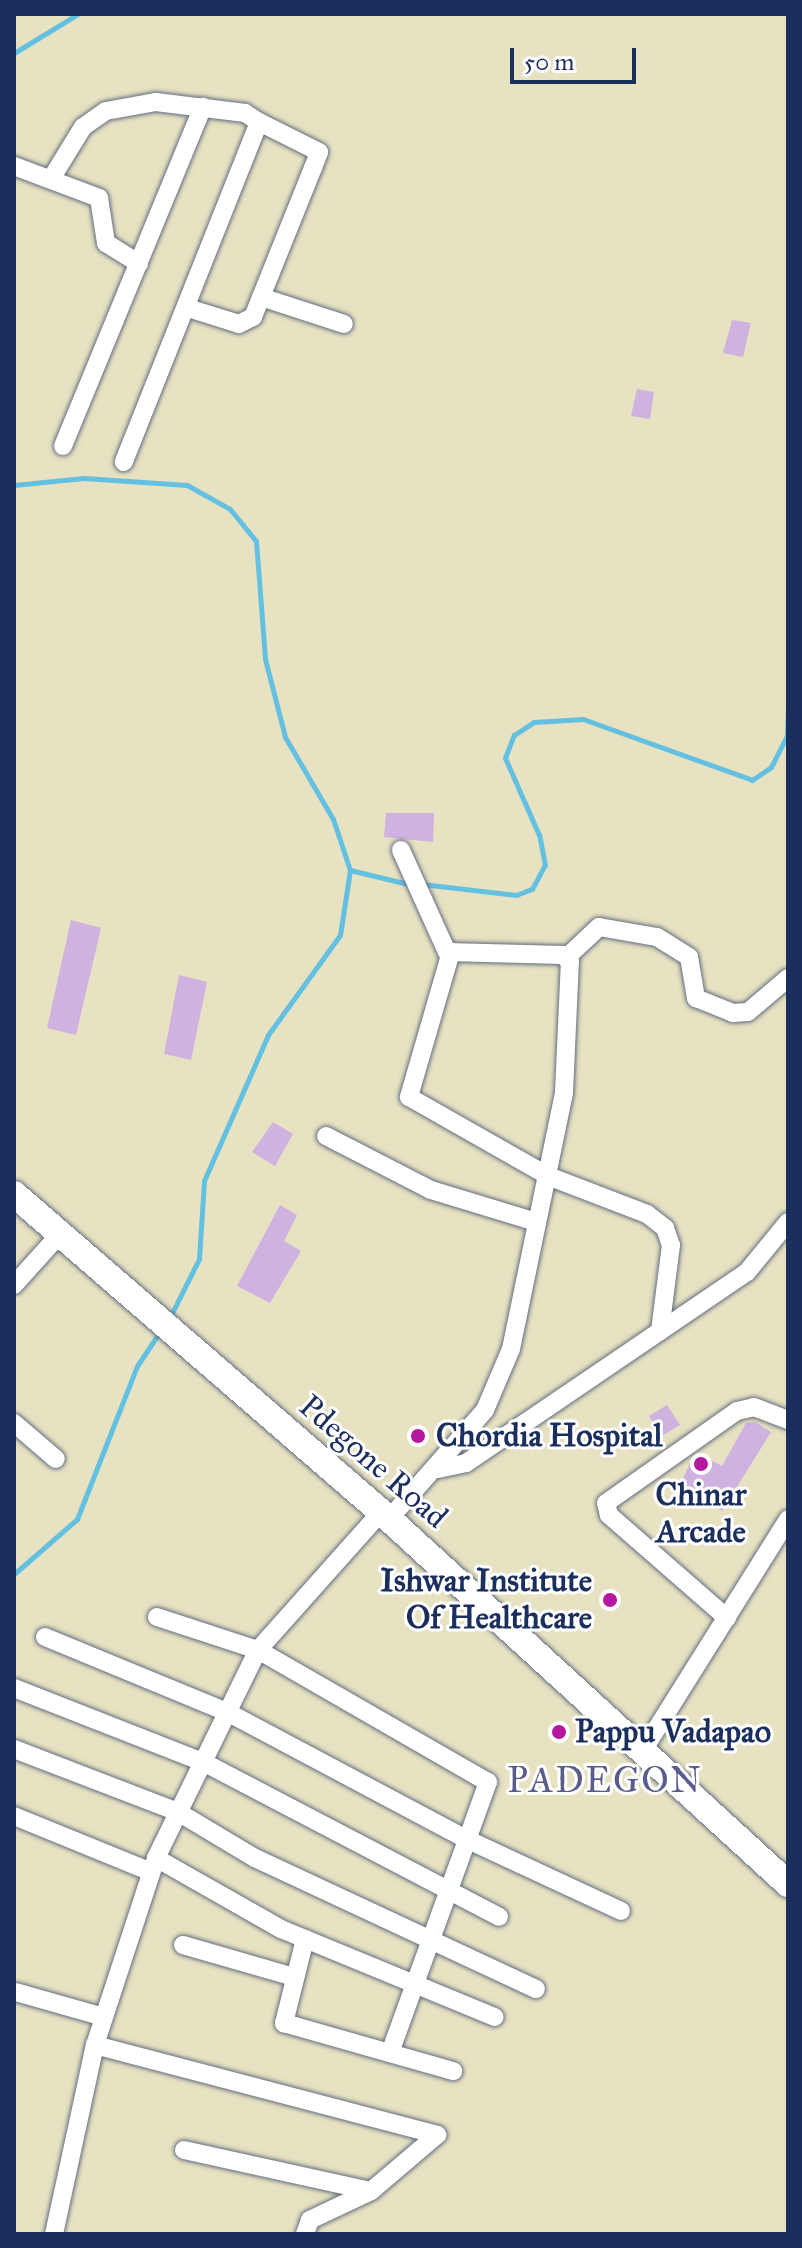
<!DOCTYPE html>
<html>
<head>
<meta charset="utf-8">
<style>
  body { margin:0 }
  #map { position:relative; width:802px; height:2248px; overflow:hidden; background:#e7e2c1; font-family:"IM FELL Great Primer",serif }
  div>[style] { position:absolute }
  .stream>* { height:5px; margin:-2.5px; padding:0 2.5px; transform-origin:2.5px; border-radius:2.5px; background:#63c0e1 }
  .building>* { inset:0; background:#d0b2e1 }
  .roads { filter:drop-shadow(0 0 2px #626e81) drop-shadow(0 0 2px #626e81) }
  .minor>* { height:18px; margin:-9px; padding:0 9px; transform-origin:9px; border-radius:9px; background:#fff }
  .highway>* { height:26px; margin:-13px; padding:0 13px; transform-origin:13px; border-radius:13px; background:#fff }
  .dots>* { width:22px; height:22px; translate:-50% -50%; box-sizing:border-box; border:4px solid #fff; border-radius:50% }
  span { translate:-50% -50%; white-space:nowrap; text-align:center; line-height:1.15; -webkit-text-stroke:6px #fff; paint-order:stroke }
  .poi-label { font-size:32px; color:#1b2f5e; font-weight:700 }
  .left { translate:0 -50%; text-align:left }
  .right { translate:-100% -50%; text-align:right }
  .street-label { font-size:32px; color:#1b2f5e }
  .quarter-label { font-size:36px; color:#5a5d8c; letter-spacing:2px }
  .frame { position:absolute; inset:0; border:16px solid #1b2f5e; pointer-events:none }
  .scale { position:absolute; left:510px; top:48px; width:126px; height:36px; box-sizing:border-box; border:4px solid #1b2f5e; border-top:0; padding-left:10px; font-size:24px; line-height:28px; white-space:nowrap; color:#1b2f5e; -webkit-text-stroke:6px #fff; paint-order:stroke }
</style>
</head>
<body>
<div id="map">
  <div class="stream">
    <div style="left:14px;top:53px;width:75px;rotate:-31.4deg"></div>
    <div style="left:14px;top:485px;width:70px;rotate:-5.7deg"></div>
    <div style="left:84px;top:478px;width:103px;rotate:3.9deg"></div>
    <div style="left:187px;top:485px;width:49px;rotate:29.2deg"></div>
    <div style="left:230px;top:509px;width:41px;rotate:50.9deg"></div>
    <div style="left:256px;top:541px;width:118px;rotate:85.6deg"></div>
    <div style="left:265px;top:659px;width:81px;rotate:75.6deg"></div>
    <div style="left:285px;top:737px;width:95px;rotate:59.7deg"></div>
    <div style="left:333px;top:819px;width:54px;rotate:71.6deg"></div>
    <div style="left:350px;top:870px;width:66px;rotate:98.7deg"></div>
    <div style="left:340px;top:935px;width:123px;rotate:125.8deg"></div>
    <div style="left:268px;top:1035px;width:159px;rotate:113.7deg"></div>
    <div style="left:204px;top:1181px;width:78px;rotate:93.7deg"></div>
    <div style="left:199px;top:1259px;width:67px;rotate:116.6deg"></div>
    <div style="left:350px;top:870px;width:64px;rotate:13.6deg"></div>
    <div style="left:422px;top:884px;width:95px;rotate:6.7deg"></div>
    <div style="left:516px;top:895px;width:17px;rotate:-21deg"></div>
    <div style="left:532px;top:889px;width:27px;rotate:-62deg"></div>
    <div style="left:545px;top:865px;width:31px;rotate:-101deg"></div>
    <div style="left:539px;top:835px;width:84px;rotate:-113.8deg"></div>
    <div style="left:505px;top:758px;width:25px;rotate:-69deg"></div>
    <div style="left:514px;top:735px;width:24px;rotate:-33deg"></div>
    <div style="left:534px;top:722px;width:49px;rotate:-3.5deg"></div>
    <div style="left:583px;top:719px;width:180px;rotate:19.8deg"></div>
    <div style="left:752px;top:780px;width:23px;rotate:-34deg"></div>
    <div style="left:771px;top:767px;width:35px;rotate:-63deg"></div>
    <div style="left:787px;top:736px;width:27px;rotate:-88deg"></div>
    <div style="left:14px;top:1574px;width:84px;rotate:-41.1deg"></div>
    <div style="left:77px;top:1519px;width:164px;rotate:-68.6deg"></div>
    <div style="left:137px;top:1366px;width:43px;rotate:-56.3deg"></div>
  </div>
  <div class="building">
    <div style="clip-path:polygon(732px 320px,751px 323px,743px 357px,723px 353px)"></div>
    <div style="clip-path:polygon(637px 389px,654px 392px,650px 419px,631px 416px)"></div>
    <div style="clip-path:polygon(386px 813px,434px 813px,433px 842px,384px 837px)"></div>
    <div style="clip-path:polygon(71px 920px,101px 928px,76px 1035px,47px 1028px)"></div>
    <div style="clip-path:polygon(179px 975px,207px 982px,191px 1060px,164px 1054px)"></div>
    <div style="clip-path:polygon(273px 1122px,293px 1134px,275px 1166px,252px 1152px)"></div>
    <div style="clip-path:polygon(280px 1205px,297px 1215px,284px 1241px,301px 1251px,270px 1303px,237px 1286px)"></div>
    <div style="clip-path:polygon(667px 1405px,680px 1425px,662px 1436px,649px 1416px)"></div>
    <div style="clip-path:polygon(755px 1422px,771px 1432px,722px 1511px,679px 1487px,692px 1459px,699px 1454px,722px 1466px,746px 1423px)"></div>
  </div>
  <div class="roads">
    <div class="minor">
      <div style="left:14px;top:166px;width:91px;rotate:20.6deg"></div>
      <div style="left:99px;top:198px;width:46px;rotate:81.2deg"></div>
      <div style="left:106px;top:243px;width:39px;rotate:32deg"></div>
      <div style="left:51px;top:179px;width:61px;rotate:-58.4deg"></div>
      <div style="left:83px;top:127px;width:28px;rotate:-35deg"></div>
      <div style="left:106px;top:111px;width:51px;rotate:-10.2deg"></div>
      <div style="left:156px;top:102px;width:90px;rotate:7deg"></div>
      <div style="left:245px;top:113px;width:17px;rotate:33deg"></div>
      <div style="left:259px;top:122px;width:366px;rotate:111.7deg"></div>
      <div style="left:261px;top:297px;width:87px;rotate:18deg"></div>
      <div style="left:191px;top:309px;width:50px;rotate:17.4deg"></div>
      <div style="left:239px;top:324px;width:16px;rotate:-27deg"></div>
      <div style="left:253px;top:317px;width:161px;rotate:-68.1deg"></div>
      <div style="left:313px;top:168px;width:17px;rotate:-69deg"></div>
      <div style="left:319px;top:152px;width:67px;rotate:-153.4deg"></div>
      <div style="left:63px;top:446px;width:367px;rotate:-67.6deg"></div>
      <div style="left:451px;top:952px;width:151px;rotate:106.2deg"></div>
      <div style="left:409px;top:1097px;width:160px;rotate:29.6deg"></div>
      <div style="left:548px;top:1176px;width:106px;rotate:21deg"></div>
      <div style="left:647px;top:1214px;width:23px;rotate:38deg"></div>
      <div style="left:665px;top:1228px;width:18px;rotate:71deg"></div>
      <div style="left:671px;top:1245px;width:87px;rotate:97.3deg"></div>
      <div style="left:567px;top:957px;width:44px;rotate:-43.2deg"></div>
      <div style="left:599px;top:927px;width:59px;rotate:9.8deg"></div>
      <div style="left:657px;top:937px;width:38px;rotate:32deg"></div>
      <div style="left:689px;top:957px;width:42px;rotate:80.3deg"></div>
      <div style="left:696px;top:998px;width:40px;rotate:22deg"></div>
      <div style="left:733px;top:1013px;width:15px;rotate:-4deg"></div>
      <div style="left:748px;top:1012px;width:52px;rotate:-40.4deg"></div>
      <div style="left:326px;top:1136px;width:118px;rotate:27.2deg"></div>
      <div style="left:431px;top:1190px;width:110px;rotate:16.9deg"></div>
      <div style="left:14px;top:1285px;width:69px;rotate:-48deg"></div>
      <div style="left:14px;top:1423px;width:55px;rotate:40.6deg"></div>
      <div style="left:438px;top:1469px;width:29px;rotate:-12deg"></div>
      <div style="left:466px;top:1463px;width:340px;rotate:-34.2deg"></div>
      <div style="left:747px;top:1272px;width:65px;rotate:-50.6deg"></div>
      <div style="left:389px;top:1519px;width:145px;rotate:-48.6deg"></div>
      <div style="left:485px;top:1410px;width:66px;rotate:-66.9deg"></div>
      <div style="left:511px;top:1349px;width:262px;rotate:-78.3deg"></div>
      <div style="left:564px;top:1092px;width:130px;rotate:-87.4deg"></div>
      <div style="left:570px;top:962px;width:10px;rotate:-135deg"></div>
      <div style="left:563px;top:955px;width:116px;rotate:-178.5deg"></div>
      <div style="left:447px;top:952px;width:112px;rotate:-114.3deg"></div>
      <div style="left:157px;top:1617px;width:106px;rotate:18.1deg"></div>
      <div style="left:258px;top:1650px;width:265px;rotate:29.9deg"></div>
      <div style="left:488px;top:1782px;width:288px;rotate:109.9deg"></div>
      <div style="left:727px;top:1618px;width:157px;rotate:-138.9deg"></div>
      <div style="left:609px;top:1515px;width:12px;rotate:-104deg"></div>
      <div style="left:606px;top:1503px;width:160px;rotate:-35.1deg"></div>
      <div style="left:737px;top:1411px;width:17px;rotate:-13deg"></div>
      <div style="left:754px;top:1407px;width:36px;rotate:21deg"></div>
      <div style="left:45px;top:1637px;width:197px;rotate:22.4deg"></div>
      <div style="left:227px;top:1712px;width:268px;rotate:28deg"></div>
      <div style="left:464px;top:1838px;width:173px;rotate:24.9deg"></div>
      <div style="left:14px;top:1688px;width:203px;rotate:21.4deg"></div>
      <div style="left:203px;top:1762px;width:334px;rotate:27.6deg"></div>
      <div style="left:14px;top:1749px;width:176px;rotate:21deg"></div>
      <div style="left:178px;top:1812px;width:90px;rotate:30.9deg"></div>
      <div style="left:255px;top:1858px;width:310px;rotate:25deg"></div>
      <div style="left:642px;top:1752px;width:275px;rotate:-57.9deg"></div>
      <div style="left:14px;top:1816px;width:148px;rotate:22.2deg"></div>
      <div style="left:156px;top:1858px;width:144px;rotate:29.6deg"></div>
      <div style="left:281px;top:1929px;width:231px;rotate:22.4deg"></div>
      <div style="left:305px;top:1939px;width:87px;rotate:104deg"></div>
      <div style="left:284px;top:2023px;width:176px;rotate:15.9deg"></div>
      <div style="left:183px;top:1945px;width:116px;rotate:16.1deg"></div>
      <div style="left:16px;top:1992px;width:91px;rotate:15.9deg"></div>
      <div style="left:95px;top:2045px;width:354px;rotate:14.7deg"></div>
      <div style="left:437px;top:2135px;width:87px;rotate:139.7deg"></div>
      <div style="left:371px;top:2191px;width:68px;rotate:154.6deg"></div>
      <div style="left:310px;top:2220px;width:15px;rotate:110deg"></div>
      <div style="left:184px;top:2150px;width:191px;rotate:12.4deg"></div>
      <div style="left:54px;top:2234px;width:193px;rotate:-77.8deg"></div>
      <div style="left:95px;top:2045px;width:197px;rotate:-71.9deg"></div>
      <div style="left:156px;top:1858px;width:232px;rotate:-63.9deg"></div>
      <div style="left:258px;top:1650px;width:185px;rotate:-48.3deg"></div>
    </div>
    <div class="highway">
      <div style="left:14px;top:1194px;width:496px;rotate:40.9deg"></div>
      <div style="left:389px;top:1519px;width:541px;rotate:42.45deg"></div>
    </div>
  </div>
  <div class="dots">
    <div style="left:418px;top:1436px;background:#b5179e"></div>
    <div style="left:701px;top:1464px;background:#b5179e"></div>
    <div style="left:610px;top:1600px;background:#b5179e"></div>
    <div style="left:559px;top:1732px;background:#b5179e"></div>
  </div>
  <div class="poi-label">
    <span class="left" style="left:436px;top:1436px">Chordia Hospital</span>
    <span style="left:701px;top:1514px">Chinar<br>Arcade</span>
    <span class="right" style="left:592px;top:1600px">Ishwar Institute<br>Of Healthcare</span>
    <span class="left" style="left:575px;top:1732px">Pappu Vadapao</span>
  </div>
  <div class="street-label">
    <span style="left:373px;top:1462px;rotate:41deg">Pdegone Road</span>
  </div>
  <div class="quarter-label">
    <span style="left:605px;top:1781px">PADEGON</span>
  </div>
  <div class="frame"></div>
  <div class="scale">50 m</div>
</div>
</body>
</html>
